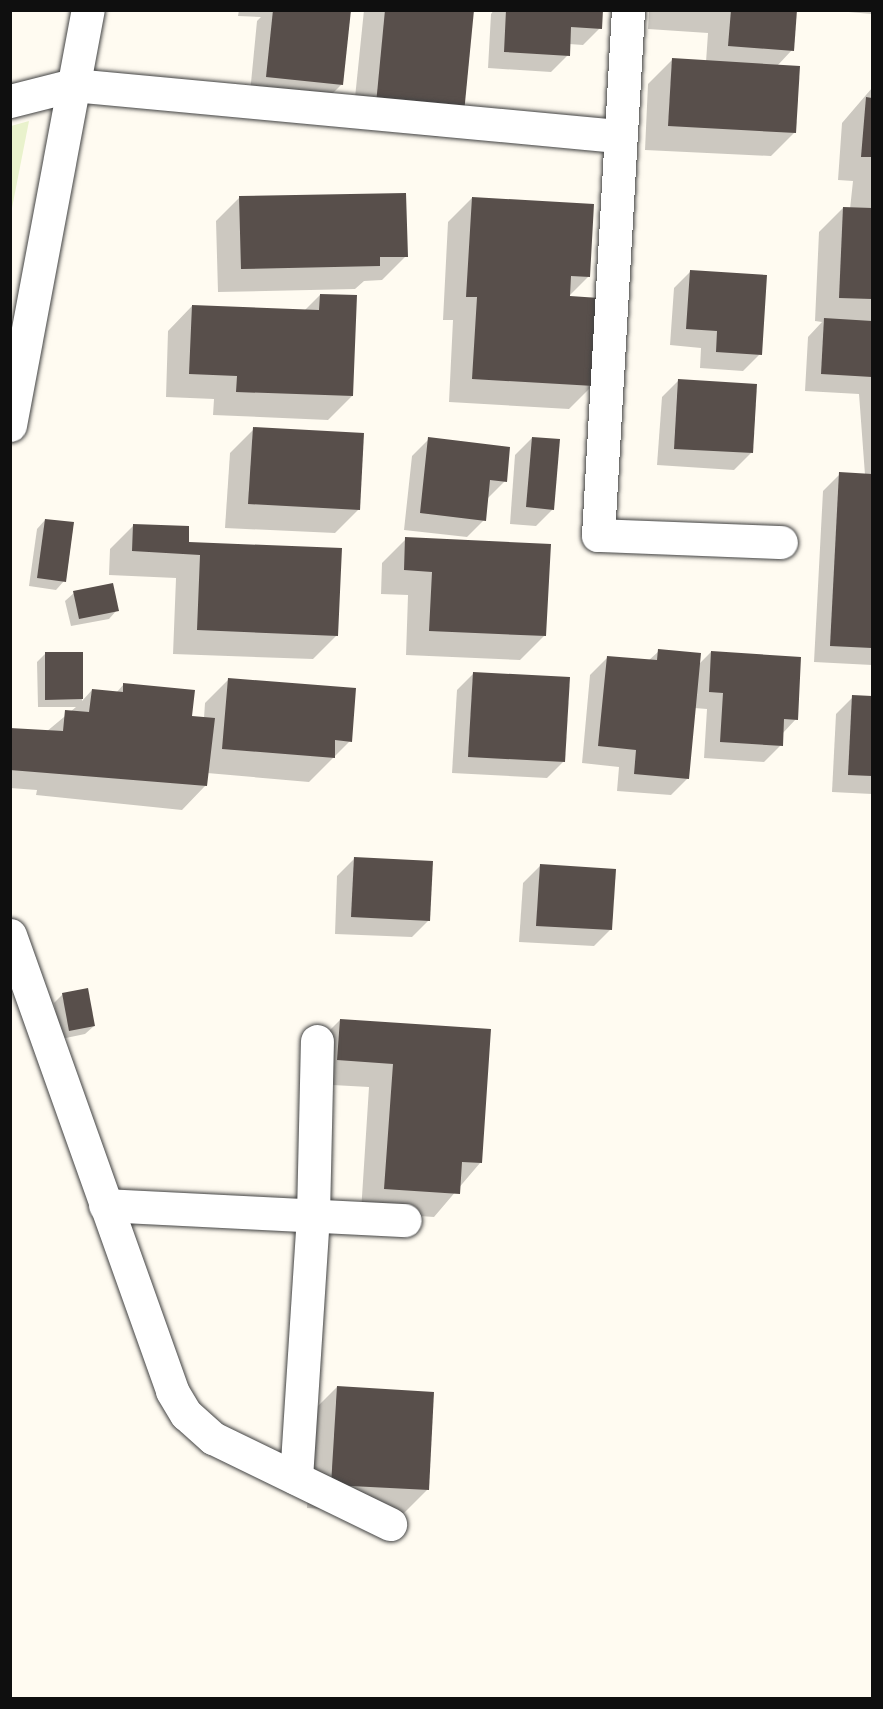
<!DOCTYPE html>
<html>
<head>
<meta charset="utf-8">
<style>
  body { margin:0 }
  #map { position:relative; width:883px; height:1709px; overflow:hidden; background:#fffbf1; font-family:Georgia,serif }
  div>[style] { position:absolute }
  .pitch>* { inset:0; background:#e9f2cc }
  .shadow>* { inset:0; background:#0003 }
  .building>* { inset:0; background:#584f4b }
  .roads { filter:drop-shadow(0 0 2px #424242) drop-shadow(0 0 2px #424242) }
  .minor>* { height:33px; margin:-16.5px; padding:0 16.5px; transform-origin:16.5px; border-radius:16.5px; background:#fff }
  span { translate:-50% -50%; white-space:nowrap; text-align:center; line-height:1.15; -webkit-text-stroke:6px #fff; paint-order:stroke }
  .frame { position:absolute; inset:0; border:12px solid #0f0f0f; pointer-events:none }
</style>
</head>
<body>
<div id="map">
  <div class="pitch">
    <div style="clip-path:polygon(29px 121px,11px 213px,11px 126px)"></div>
  </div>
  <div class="shadow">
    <div style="clip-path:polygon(239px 10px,342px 10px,342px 84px,325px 101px,250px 93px,257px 21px,261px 17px,238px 16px)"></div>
    <div style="clip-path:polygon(364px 10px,473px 10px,462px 112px,438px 137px,352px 127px)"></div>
    <div style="clip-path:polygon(494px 10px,601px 10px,600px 28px,583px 45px,569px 44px,568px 55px,551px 72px,488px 68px,491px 14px)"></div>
    <div style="clip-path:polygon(649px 10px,795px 10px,792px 50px,777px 66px,795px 132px,771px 156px,645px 150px,648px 84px,672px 60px,706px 62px,708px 33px,648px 29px)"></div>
    <div style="clip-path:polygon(825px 10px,872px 10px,872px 14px)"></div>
    <div style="clip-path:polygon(872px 88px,872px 665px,814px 662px,823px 491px,840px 474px,865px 475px,859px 394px,805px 391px,808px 337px,822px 322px,815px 321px,819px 232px,843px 208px,850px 209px,853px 181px,838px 180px,842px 123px)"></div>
    <div style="clip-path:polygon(240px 197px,406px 256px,382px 280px,364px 281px,355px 289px,218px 292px,216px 221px)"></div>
    <div style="clip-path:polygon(472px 198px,589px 276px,567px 298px,593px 385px,569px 409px,449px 402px,453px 320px,443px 320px,448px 222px)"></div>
    <div style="clip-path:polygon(691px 271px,760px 354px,743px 371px,700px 368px,701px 348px,670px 345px,674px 288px)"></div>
    <div style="clip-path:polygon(320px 295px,352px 396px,328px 420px,213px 415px,214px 399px,166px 397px,168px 331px,192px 306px,304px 311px)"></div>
    <div style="clip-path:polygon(679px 380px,751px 453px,734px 470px,657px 465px,662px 397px)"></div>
    <div style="clip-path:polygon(254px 429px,359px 509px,335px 533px,225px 528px,230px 453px)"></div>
    <div style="clip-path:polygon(532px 438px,553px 509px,536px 526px,510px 524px,515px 455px)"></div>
    <div style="clip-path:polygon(429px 439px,505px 481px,488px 498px,484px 520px,467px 537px,404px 530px,412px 456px)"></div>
    <div style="clip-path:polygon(45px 520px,64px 581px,56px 590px,29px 586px,37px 529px)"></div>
    <div style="clip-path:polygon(134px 525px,187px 543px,337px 635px,313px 659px,173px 654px,176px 578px,109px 575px,110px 549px)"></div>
    <div style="clip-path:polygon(406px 539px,544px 636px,520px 660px,406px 655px,408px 595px,381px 594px,382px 563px)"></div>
    <div style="clip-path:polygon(74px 593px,117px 610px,109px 619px,71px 626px,65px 601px)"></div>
    <div style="clip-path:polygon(659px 651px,698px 665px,711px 652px,796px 719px,782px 734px,781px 745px,764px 762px,704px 758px,707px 709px,694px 708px,688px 778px,671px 795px,617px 791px,619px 767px,582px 763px,590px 675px,607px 658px,648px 661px)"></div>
    <div style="clip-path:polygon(81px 653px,82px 701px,92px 690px,116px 693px,124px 684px,191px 717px,204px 718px,205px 703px,229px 679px,350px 741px,309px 782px,207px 773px,206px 785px,182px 810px,36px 795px,37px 790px,10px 788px,10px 729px,46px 732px,76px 707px,38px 707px,37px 662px,45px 654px)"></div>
    <div style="clip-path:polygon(474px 673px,564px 761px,547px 778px,452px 773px,457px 690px)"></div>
    <div style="clip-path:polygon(853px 697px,872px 697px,872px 794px,832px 792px,836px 714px)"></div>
    <div style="clip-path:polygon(354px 859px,429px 920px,412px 937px,335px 934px,337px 876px)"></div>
    <div style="clip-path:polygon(540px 866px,611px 929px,594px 946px,519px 942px,523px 883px)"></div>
    <div style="clip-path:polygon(63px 994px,94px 1026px,85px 1034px,61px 1039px,54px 1003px)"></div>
    <div style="clip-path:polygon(340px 1020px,489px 1030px,480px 1163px,434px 1217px,361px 1212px,369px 1087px,314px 1084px,316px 1044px)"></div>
    <div style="clip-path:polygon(337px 1387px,427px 1490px,403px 1514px,307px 1508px,313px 1411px)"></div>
  </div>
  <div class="building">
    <div style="clip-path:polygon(273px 10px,351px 10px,343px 85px,266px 77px)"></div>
    <div style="clip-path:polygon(385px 10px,474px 10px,464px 113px,376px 104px)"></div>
    <div style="clip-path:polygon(506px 10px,603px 10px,602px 29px,571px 27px,570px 56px,504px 52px)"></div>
    <div style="clip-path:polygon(731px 10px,797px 10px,794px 51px,728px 46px)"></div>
    <div style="clip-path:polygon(672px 58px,800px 66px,796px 133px,668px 126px)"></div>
    <div style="clip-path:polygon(866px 97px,872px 98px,872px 157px,861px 157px)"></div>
    <div style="clip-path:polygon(406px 193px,408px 257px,380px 257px,380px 266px,241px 269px,239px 196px)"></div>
    <div style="clip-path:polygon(472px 197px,594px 204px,590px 277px,571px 276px,570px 296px,599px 298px,594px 386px,472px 379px,477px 297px,466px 297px)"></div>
    <div style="clip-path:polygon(843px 207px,872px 208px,872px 299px,839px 298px)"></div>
    <div style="clip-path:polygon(690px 270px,767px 275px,762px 355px,716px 352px,717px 331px,686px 329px)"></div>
    <div style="clip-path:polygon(320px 294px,357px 295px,353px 396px,236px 392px,237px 376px,189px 374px,192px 305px,319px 310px)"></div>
    <div style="clip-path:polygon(824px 318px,872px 321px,872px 377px,821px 374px)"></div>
    <div style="clip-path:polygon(678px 379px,757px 384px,753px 453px,674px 449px)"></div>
    <div style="clip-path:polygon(253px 427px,364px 433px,360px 510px,248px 504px)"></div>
    <div style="clip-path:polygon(428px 437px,510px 447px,507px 482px,490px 480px,486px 521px,420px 513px)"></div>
    <div style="clip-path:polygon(532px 437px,560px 439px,554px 510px,526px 507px)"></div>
    <div style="clip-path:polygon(839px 472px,872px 474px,872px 648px,830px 646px)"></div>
    <div style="clip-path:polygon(45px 519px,74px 522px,66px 582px,37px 578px)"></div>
    <div style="clip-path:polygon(133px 524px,189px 526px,189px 542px,342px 548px,338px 636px,197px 630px,200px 555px,132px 551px)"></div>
    <div style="clip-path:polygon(405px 537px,551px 544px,546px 636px,429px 631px,432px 572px,404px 570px)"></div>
    <div style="clip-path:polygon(113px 583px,119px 611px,79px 619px,73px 591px)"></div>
    <div style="clip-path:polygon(658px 649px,701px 653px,689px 779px,634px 774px,636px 750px,598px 746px,607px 656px,657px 660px)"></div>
    <div style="clip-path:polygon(711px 651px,801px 657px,798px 720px,784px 719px,783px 746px,720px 742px,723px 693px,709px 692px)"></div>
    <div style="clip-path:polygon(45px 652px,83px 652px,83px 699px,45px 700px)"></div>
    <div style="clip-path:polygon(473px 672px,570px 677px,565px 762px,468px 757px)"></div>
    <div style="clip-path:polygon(228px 678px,356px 688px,352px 742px,335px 740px,335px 758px,222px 749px)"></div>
    <div style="clip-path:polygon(123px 683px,195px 690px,192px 716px,215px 718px,207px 786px,10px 770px,10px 728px,63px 731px,65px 710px,89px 712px,92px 689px,123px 692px)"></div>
    <div style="clip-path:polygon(852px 695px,872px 696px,872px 776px,848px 775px)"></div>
    <div style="clip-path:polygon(354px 857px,433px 861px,430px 921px,351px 917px)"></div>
    <div style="clip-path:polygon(540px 864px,616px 869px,612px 930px,536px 926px)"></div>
    <div style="clip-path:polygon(88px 988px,95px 1026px,69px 1031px,62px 993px)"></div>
    <div style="clip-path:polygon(340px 1019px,491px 1029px,482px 1163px,462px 1162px,460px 1194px,384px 1189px,393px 1064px,337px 1060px)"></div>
    <div style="clip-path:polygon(337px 1386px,434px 1392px,429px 1490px,331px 1485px)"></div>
  </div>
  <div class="roads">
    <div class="minor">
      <div style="left:628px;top:10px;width:526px;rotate:93.27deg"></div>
      <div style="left:598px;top:535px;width:183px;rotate:2.2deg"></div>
      <div style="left:10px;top:101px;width:65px;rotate:-14.3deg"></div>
      <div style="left:73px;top:85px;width:547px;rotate:5.35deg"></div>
      <div style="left:10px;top:425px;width:422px;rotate:-79.4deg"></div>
      <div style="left:10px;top:935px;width:484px;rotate:70.4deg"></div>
      <div style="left:172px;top:1391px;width:27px;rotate:59deg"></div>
      <div style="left:186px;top:1414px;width:36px;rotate:42deg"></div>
      <div style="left:213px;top:1438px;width:197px;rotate:25.9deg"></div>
      <div style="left:105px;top:1205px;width:300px;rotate:2.9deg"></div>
      <div style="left:296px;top:1478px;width:264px;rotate:-86.3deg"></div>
      <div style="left:313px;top:1215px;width:174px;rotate:-88.7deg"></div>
    </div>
  </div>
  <div class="frame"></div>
</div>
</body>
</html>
